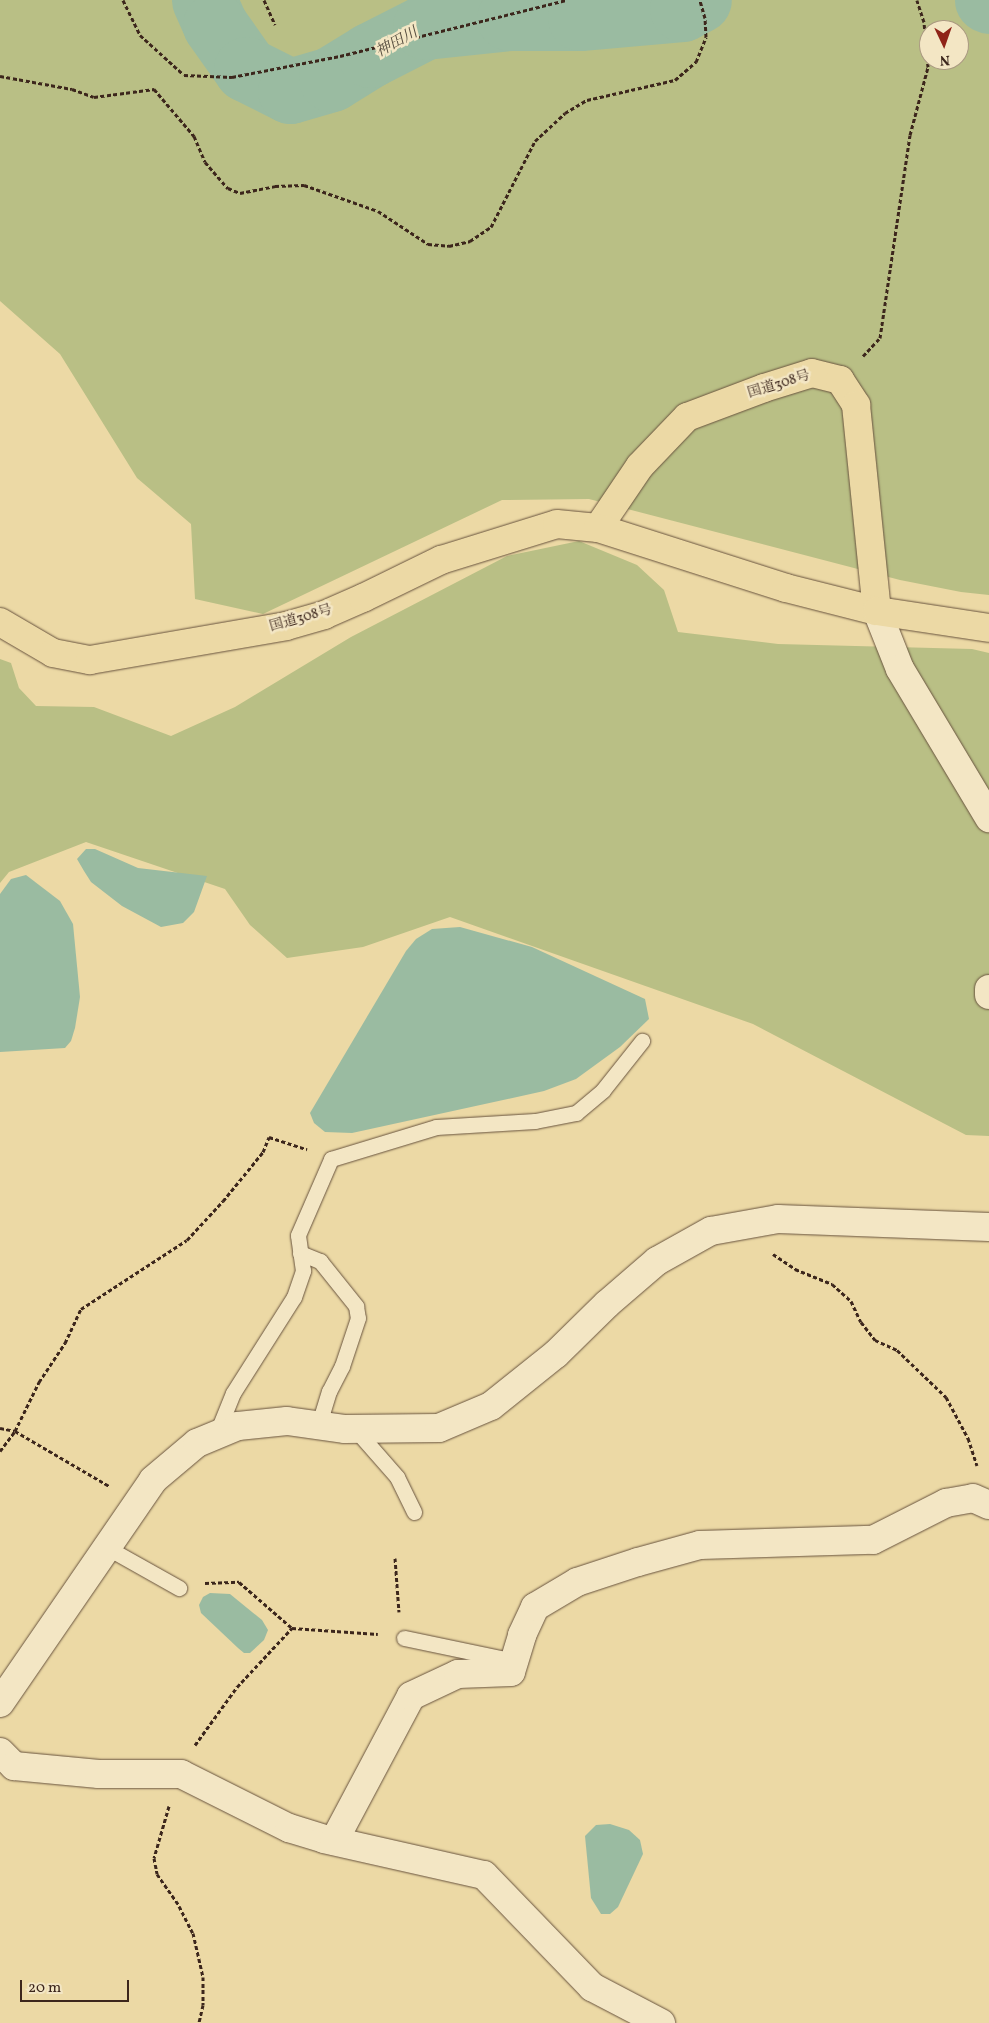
<!DOCTYPE html>
<html>
<head>
<meta charset="utf-8">
<style>
  body { margin:0 }
  #map { position:relative; width:989px; height:2023px; overflow:hidden; background:#ecd9a5; font-family:Vollkorn,"Noto Serif JP",serif }
  div>[style] { position:absolute }
  .green>* { inset:0; background:#b9bf85 }
  .water>* { inset:0; background:#9abba1 }
  .river>* { height:65px; margin:-32.5px; padding:0 32.5px; transform-origin:32.5px; border-radius:32.5px; background:#9abba1 }
  .path>* { height:3px; margin-top:-1.5px; transform-origin:0; background:repeating-linear-gradient(90deg,#3c261c 0 4px,transparent 0 6.5px) }
  .roads { filter:drop-shadow(0 0 1px #68533e) drop-shadow(0 0 1px #68533e) }
  .lane>* { height:15px; margin:-7.5px; padding:0 7.5px; transform-origin:7.5px; border-radius:7.5px; background:#f3e6c4 }
  .street>* { height:28px; margin:-14px; padding:0 14px; transform-origin:14px; border-radius:14px; background:#f3e6c4 }
  .highway>* { height:28px; margin:-14px; padding:0 14px; transform-origin:14px; border-radius:14px; background:#ecd9a5 }
  span { translate:-50% -50%; white-space:nowrap; text-align:center; line-height:1.15; -webkit-text-stroke:5px #f3e6c4; paint-order:stroke }
  .street-label { font-size:14px; color:#3c261c }
  .water-label { font-size:15px; color:#544b3d; font-style:italic }
  .north { position:absolute; left:919px; top:20px; width:50px; height:50px; box-sizing:border-box; background:#f3e6c4; border:1px solid #aa9981; border-radius:50%; rotate:177deg; font-size:14px; font-weight:700; line-height:20px; text-align:center; color:#3c261c }
  .north::after { content:''; display:block; margin:auto; width:18px; height:22px; background:#8f2418; clip-path:polygon(50% 0,100% 100%,50% 72%,0 100%) }
  .scale { position:absolute; left:20px; top:1980px; width:109px; height:22px; box-sizing:border-box; border:2px solid #3c261c; border-top:0; padding-left:6px; font-size:15px; line-height:18px; white-space:nowrap; color:#3c261c; -webkit-text-stroke:4px #f3e6c4; paint-order:stroke }
</style>
</head>
<body>
<div id="map">
  <div class="green">
    <div style="clip-path:polygon(evenodd,0 0,989px 0,989px 595px,961px 592px,900px 580px,589px 499px,502px 500px,263px 614px,195px 599px,191px 524px,137px 478px,60px 354px,0 301px,0 0,929px 30px,959px 30px,959px 60px,929px 60px,929px 30px)"></div>
    <div style="clip-path:polygon(579px 541px,637px 565px,664px 590px,678px 632px,778px 644px,972px 649px,989px 653px,989px 1136px,966px 1135px,753px 1024px,450px 917px,363px 947px,287px 958px,250px 925px,225px 889px,86px 842px,9px 872px,0 883px,0 659px,11px 663px,19px 688px,36px 706px,94px 707px,171px 736px,235px 707px,351px 637px,507px 556px)"></div>
  </div>
  <div class="water">
    <div style="clip-path:polygon(86px 849px,95px 849px,138px 868px,207px 876px,194px 912px,183px 923px,161px 927px,122px 906px,91px 882px,84px 871px,77px 859px)"></div>
    <div style="clip-path:polygon(26px 875px,60px 901px,73px 924px,80px 997px,75px 1028px,71px 1041px,65px 1048px,0 1052px,0 894px,11px 879px)"></div>
    <div style="clip-path:polygon(460px 927px,532px 947px,645px 999px,649px 1019px,620px 1047px,576px 1079px,544px 1091px,352px 1133px,325px 1132px,314px 1123px,310px 1113px,406px 951px,416px 939px,432px 929px)"></div>
    <div style="clip-path:polygon(210px 1593px,230px 1594px,262px 1620px,268px 1630px,264px 1640px,250px 1653px,244px 1653px,238px 1648px,201px 1613px,199px 1605px,203px 1597px)"></div>
    <div style="clip-path:polygon(610px 1824px,629px 1830px,640px 1840px,643px 1854px,618px 1907px,610px 1914px,601px 1914px,591px 1898px,585px 1836px,596px 1825px)"></div>
  </div>
  <div class="river">
    <div style="left:204px;top:0;width:27px;rotate:66deg"></div>
    <div style="left:215px;top:25px;width:54px;rotate:54.8deg"></div>
    <div style="left:246px;top:69px;width:49px;rotate:26.6deg"></div>
    <div style="left:290px;top:91px;width:43px;rotate:-16.3deg"></div>
    <div style="left:331px;top:79px;width:46px;rotate:-31.6deg"></div>
    <div style="left:370px;top:55px;width:62px;rotate:-27deg"></div>
    <div style="left:425px;top:27px;width:84px;rotate:-6.1deg"></div>
    <div style="left:509px;top:18px;width:71px"></div>
    <div style="left:580px;top:18px;width:102px;rotate:-5deg"></div>
    <div style="left:682px;top:9px;width:19px;rotate:-28deg"></div>
    <div style="left:987px;top:0;width:2px;rotate:27deg"></div>
  </div>
  <div class="path">
    <div style="left:123px;top:0;width:39px;rotate:64deg"></div>
    <div style="left:140px;top:35px;width:59px;rotate:42.3deg"></div>
    <div style="left:184px;top:75px;width:48px;rotate:2.4deg"></div>
    <div style="left:232px;top:77px;width:110px;rotate:-11deg"></div>
    <div style="left:340px;top:56px;width:233px;rotate:-13.9deg"></div>
    <div style="left:264px;top:0;width:27px;rotate:66deg"></div>
    <div style="left:0;top:76px;width:73px;rotate:10.2deg"></div>
    <div style="left:72px;top:89px;width:23px;rotate:20deg"></div>
    <div style="left:94px;top:97px;width:61px;rotate:-7.6deg"></div>
    <div style="left:154px;top:89px;width:62px;rotate:49.6deg"></div>
    <div style="left:194px;top:136px;width:28px;rotate:67deg"></div>
    <div style="left:205px;top:162px;width:35px;rotate:49deg"></div>
    <div style="left:228px;top:188px;width:13px;rotate:23deg"></div>
    <div style="left:240px;top:193px;width:36px;rotate:-11deg"></div>
    <div style="left:275px;top:186px;width:29px;rotate:-2deg"></div>
    <div style="left:304px;top:185px;width:78px;rotate:19.4deg"></div>
    <div style="left:378px;top:211px;width:60px;rotate:33.4deg"></div>
    <div style="left:428px;top:244px;width:21px;rotate:5deg"></div>
    <div style="left:449px;top:246px;width:22px;rotate:-13deg"></div>
    <div style="left:470px;top:241px;width:25px;rotate:-34deg"></div>
    <div style="left:491px;top:227px;width:97px;rotate:-62.9deg"></div>
    <div style="left:535px;top:141px;width:41px;rotate:-43deg"></div>
    <div style="left:565px;top:113px;width:26px;rotate:-31deg"></div>
    <div style="left:587px;top:100px;width:90px;rotate:-12.8deg"></div>
    <div style="left:675px;top:80px;width:28px;rotate:-41deg"></div>
    <div style="left:696px;top:62px;width:27px;rotate:-68deg"></div>
    <div style="left:706px;top:37px;width:19px;rotate:-93deg"></div>
    <div style="left:705px;top:18px;width:19px;rotate:-106deg"></div>
    <div style="left:863px;top:356px;width:25px;rotate:-47deg"></div>
    <div style="left:880px;top:338px;width:205px;rotate:-81.6deg"></div>
    <div style="left:910px;top:135px;width:70px;rotate:-75.2deg"></div>
    <div style="left:928px;top:67px;width:45px;rotate:-95.1deg"></div>
    <div style="left:924px;top:22px;width:23px;rotate:-108deg"></div>
    <div style="left:773px;top:1254px;width:27px;rotate:34deg"></div>
    <div style="left:795px;top:1269px;width:40px;rotate:22deg"></div>
    <div style="left:832px;top:1284px;width:25px;rotate:42deg"></div>
    <div style="left:851px;top:1301px;width:23px;rotate:65deg"></div>
    <div style="left:861px;top:1322px;width:23px;rotate:52deg"></div>
    <div style="left:875px;top:1340px;width:24px;rotate:24deg"></div>
    <div style="left:897px;top:1350px;width:68px;rotate:43.8deg"></div>
    <div style="left:946px;top:1397px;width:47px;rotate:61.8deg"></div>
    <div style="left:968px;top:1438px;width:29px;rotate:72deg"></div>
    <div style="left:0;top:1428px;width:15px;rotate:11deg"></div>
    <div style="left:15px;top:1431px;width:109px;rotate:30.3deg"></div>
    <div style="left:0;top:1451px;width:25px;rotate:-53deg"></div>
    <div style="left:15px;top:1431px;width:55px;rotate:-63.9deg"></div>
    <div style="left:39px;top:1382px;width:47px;rotate:-56.3deg"></div>
    <div style="left:65px;top:1343px;width:38px;rotate:-65deg"></div>
    <div style="left:81px;top:1309px;width:126px;rotate:-33.1deg"></div>
    <div style="left:187px;top:1240px;width:53px;rotate:-47.3deg"></div>
    <div style="left:223px;top:1201px;width:63px;rotate:-50.8deg"></div>
    <div style="left:263px;top:1152px;width:16px;rotate:-68deg"></div>
    <div style="left:269px;top:1137px;width:40px;rotate:18deg"></div>
    <div style="left:395px;top:1558px;width:54px;rotate:85.8deg"></div>
    <div style="left:205px;top:1583px;width:34px;rotate:-2deg"></div>
    <div style="left:239px;top:1582px;width:70px;rotate:41deg"></div>
    <div style="left:195px;top:1745px;width:72px;rotate:-54.1deg"></div>
    <div style="left:237px;top:1687px;width:81px;rotate:-47deg"></div>
    <div style="left:292px;top:1628px;width:86px;rotate:4deg"></div>
    <div style="left:169px;top:1806px;width:54px;rotate:106.1deg"></div>
    <div style="left:154px;top:1858px;width:16px;rotate:79deg"></div>
    <div style="left:157px;top:1874px;width:39px;rotate:55deg"></div>
    <div style="left:179px;top:1906px;width:30px;rotate:63deg"></div>
    <div style="left:193px;top:1933px;width:45px;rotate:77.2deg"></div>
    <div style="left:203px;top:1977px;width:28px;rotate:90deg"></div>
    <div style="left:203px;top:2005px;width:18px;rotate:103deg"></div>
  </div>
  <div class="roads">
    <div class="lane">
      <div style="left:300px;top:1253px;width:22px;rotate:22deg"></div>
      <div style="left:320px;top:1261px;width:58px;rotate:51.3deg"></div>
      <div style="left:356px;top:1306px;width:12px;rotate:81deg"></div>
      <div style="left:358px;top:1318px;width:51px;rotate:108.4deg"></div>
      <div style="left:342px;top:1366px;width:28px;rotate:117deg"></div>
      <div style="left:329px;top:1391px;width:37px;rotate:107deg"></div>
      <div style="left:355px;top:1429px;width:64px;rotate:48.8deg"></div>
      <div style="left:397px;top:1477px;width:39px;rotate:64deg"></div>
      <div style="left:216px;top:1435px;width:45px;rotate:-68deg"></div>
      <div style="left:233px;top:1393px;width:114px;rotate:-57.6deg"></div>
      <div style="left:294px;top:1297px;width:28px;rotate:-71deg"></div>
      <div style="left:303px;top:1271px;width:36px;rotate:-98deg"></div>
      <div style="left:298px;top:1235px;width:83px;rotate:-66.5deg"></div>
      <div style="left:331px;top:1159px;width:110px;rotate:-16.9deg"></div>
      <div style="left:436px;top:1127px;width:99px;rotate:-3.5deg"></div>
      <div style="left:535px;top:1121px;width:42px;rotate:-11deg"></div>
      <div style="left:576px;top:1113px;width:35px;rotate:-40deg"></div>
      <div style="left:603px;top:1090px;width:63px;rotate:-51.5deg"></div>
      <div style="left:106px;top:1547px;width:84px;rotate:29.3deg"></div>
      <div style="left:404px;top:1638px;width:112px;rotate:11.8deg"></div>
    </div>
    <div class="street">
      <div style="left:877px;top:611px;width:62px;rotate:68.4deg"></div>
      <div style="left:900px;top:669px;width:174px;rotate:59.1deg"></div>
      <div style="left:989px;top:989px;width:6px;rotate:90deg"></div>
      <div style="left:0;top:1703px;width:270px;rotate:-55.5deg"></div>
      <div style="left:153px;top:1480px;width:57px;rotate:-40.1deg"></div>
      <div style="left:197px;top:1443px;width:44px;rotate:-22.5deg"></div>
      <div style="left:238px;top:1426px;width:49px;rotate:-5.8deg"></div>
      <div style="left:287px;top:1421px;width:59px;rotate:7.9deg"></div>
      <div style="left:345px;top:1429px;width:94px;rotate:-0.6deg"></div>
      <div style="left:439px;top:1428px;width:56px;rotate:-22.9deg"></div>
      <div style="left:491px;top:1406px;width:83px;rotate:-38.7deg"></div>
      <div style="left:556px;top:1354px;width:71px;rotate:-44.4deg"></div>
      <div style="left:607px;top:1304px;width:66px;rotate:-40.7deg"></div>
      <div style="left:657px;top:1261px;width:62px;rotate:-29.1deg"></div>
      <div style="left:711px;top:1231px;width:68px;rotate:-10.2deg"></div>
      <div style="left:778px;top:1219px;width:211px;rotate:2.2deg"></div>
      <div style="left:0;top:1752px;width:20px;rotate:45deg"></div>
      <div style="left:14px;top:1766px;width:85px;rotate:5.4deg"></div>
      <div style="left:99px;top:1774px;width:82px"></div>
      <div style="left:181px;top:1774px;width:121px;rotate:26.6deg"></div>
      <div style="left:289px;top:1828px;width:37px;rotate:17deg"></div>
      <div style="left:324px;top:1839px;width:164px;rotate:12.7deg"></div>
      <div style="left:484px;top:1875px;width:156px;rotate:46deg"></div>
      <div style="left:592px;top:1987px;width:78px;rotate:27.6deg"></div>
      <div style="left:334px;top:1841px;width:164px;rotate:-62deg"></div>
      <div style="left:411px;top:1696px;width:52px;rotate:-25.1deg"></div>
      <div style="left:458px;top:1674px;width:53px;rotate:-2.2deg"></div>
      <div style="left:511px;top:1672px;width:39px;rotate:-73deg"></div>
      <div style="left:522px;top:1635px;width:31px;rotate:-65deg"></div>
      <div style="left:535px;top:1607px;width:49px;rotate:-30.8deg"></div>
      <div style="left:577px;top:1582px;width:64px;rotate:-18.2deg"></div>
      <div style="left:638px;top:1562px;width:64px;rotate:-15.3deg"></div>
      <div style="left:700px;top:1545px;width:173px;rotate:-1.7deg"></div>
      <div style="left:873px;top:1540px;width:82px;rotate:-26.9deg"></div>
      <div style="left:946px;top:1503px;width:27px;rotate:-10deg"></div>
      <div style="left:973px;top:1498px;width:17px;rotate:24deg"></div>
    </div>
    <div class="highway">
      <div style="left:598px;top:528px;width:75px;rotate:-55.9deg"></div>
      <div style="left:640px;top:466px;width:68px;rotate:-46.2deg"></div>
      <div style="left:687px;top:417px;width:82px;rotate:-20.6deg"></div>
      <div style="left:764px;top:388px;width:50px;rotate:-17.4deg"></div>
      <div style="left:812px;top:373px;width:29px;rotate:14deg"></div>
      <div style="left:840px;top:380px;width:30px;rotate:57deg"></div>
      <div style="left:856px;top:405px;width:207px;rotate:84.2deg"></div>
      <div style="left:0;top:622px;width:61px;rotate:30.3deg"></div>
      <div style="left:53px;top:653px;width:38px;rotate:11deg"></div>
      <div style="left:90px;top:660px;width:199px;rotate:-9.8deg"></div>
      <div style="left:286px;top:626px;width:40px;rotate:-16deg"></div>
      <div style="left:324px;top:615px;width:43px;rotate:-23.6deg"></div>
      <div style="left:363px;top:598px;width:87px;rotate:-26deg"></div>
      <div style="left:441px;top:560px;width:121px;rotate:-17.2deg"></div>
      <div style="left:557px;top:524px;width:41px;rotate:5.6deg"></div>
      <div style="left:598px;top:528px;width:197px;rotate:17.7deg"></div>
      <div style="left:786px;top:588px;width:94px;rotate:14.2deg"></div>
      <div style="left:877px;top:611px;width:113px;rotate:8.6deg"></div>
    </div>
  </div>
  <div class="street-label">
    <span style="left:779px;top:385px;rotate:-17deg">国道308号</span>
    <span style="left:301px;top:619px;rotate:-16deg">国道308号</span>
  </div>
  <div class="water-label">
    <span style="left:397px;top:43px;rotate:-29deg">神田川</span>
  </div>
  <div class="north">N</div>
  <div class="scale">20 m</div>
</div>
</body>
</html>
